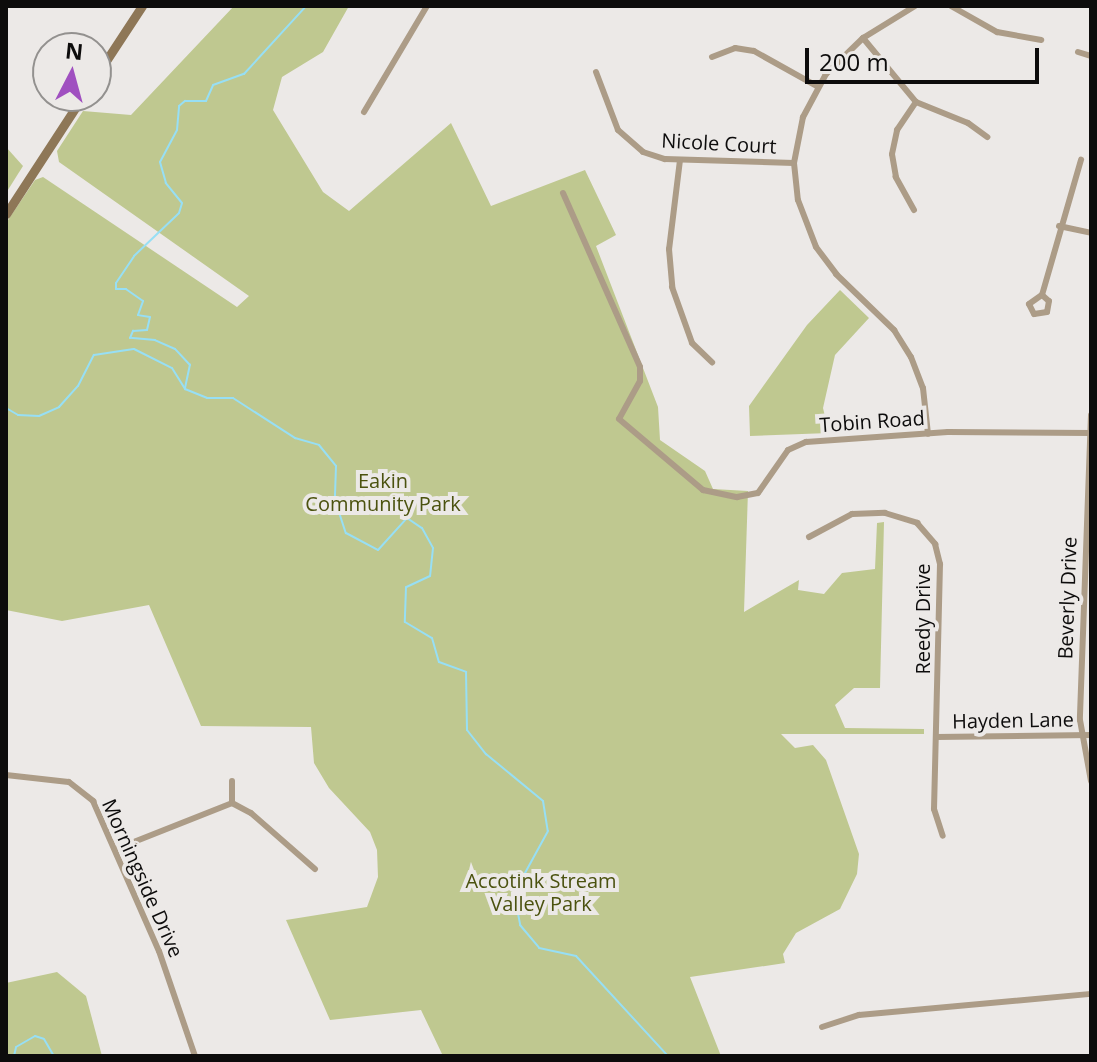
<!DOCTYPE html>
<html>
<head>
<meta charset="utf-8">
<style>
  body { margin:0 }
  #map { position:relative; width:1097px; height:1062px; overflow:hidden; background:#ece9e7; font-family:"Open Sans",sans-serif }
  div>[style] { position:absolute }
  .green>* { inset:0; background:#bfc890 }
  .stream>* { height:2px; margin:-1px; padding:0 1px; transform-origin:1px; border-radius:1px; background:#97dff5 }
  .street>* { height:6px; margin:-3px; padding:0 3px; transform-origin:3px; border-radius:3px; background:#ac9c87 }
  .secondary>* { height:9px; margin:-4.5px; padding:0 4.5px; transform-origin:4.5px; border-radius:4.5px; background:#8e7757 }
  span { translate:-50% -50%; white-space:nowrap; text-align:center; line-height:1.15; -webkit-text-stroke:8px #ece9e7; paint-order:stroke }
  .street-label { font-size:20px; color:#0d0c0c }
  .park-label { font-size:20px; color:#4b520f }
  .frame { position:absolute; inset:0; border:8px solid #0d0c0c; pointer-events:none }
  .north { position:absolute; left:32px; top:32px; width:80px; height:80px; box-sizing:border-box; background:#ece9e7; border:2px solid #93918f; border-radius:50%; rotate:6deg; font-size:22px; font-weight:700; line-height:32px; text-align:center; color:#0d0c0c }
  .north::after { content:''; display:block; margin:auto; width:28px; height:36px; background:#a050c0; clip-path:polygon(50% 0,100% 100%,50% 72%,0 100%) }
  .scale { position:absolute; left:805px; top:48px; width:234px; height:36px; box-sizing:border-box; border:4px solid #0d0c0c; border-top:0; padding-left:10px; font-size:24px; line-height:28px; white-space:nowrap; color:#0d0c0c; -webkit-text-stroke:6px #ece9e7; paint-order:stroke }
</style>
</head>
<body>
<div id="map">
  <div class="green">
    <div style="clip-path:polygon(234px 6px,349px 6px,323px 52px,282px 77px,273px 110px,323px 192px,349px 211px,451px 123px,491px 206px,585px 170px,616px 235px,596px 246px,658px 407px,660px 440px,705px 471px,713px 489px,748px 491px,744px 612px,799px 580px,798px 590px,824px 594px,842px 573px,875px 569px,877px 523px,884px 522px,880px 688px,854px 688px,835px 705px,845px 728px,924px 729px,924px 734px,781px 734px,795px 748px,813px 745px,826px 760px,859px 854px,857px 874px,840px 909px,796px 933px,783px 954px,785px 963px,690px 977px,721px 1056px,443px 1056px,421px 1010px,330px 1020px,286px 920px,367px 907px,378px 877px,377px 850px,370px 832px,329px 788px,314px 763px,311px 727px,201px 726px,149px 605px,62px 621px,6px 610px,6px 223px,35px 180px,43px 177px,237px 307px,249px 296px,59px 162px,57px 151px,83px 111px,131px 115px)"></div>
    <div style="clip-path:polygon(6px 147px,23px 166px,6px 193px)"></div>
    <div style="clip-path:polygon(840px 290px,869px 318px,835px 355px,823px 408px,829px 433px,750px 436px,749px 406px,807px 325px)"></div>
    <div style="clip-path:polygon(57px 972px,86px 996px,102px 1056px,6px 1056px,6px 983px)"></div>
  </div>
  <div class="stream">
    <div style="left:185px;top:388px;width:24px;rotate:-78deg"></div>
    <div style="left:190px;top:365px;width:22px;rotate:-133deg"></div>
    <div style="left:175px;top:349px;width:22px;rotate:-156deg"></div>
    <div style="left:155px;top:340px;width:25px;rotate:-175deg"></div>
    <div style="left:130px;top:338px;width:8px;rotate:-67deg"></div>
    <div style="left:133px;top:331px;width:14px;rotate:-4deg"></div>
    <div style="left:147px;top:330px;width:13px;rotate:-77deg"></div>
    <div style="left:150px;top:317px;width:12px;rotate:-171deg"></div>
    <div style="left:138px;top:315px;width:15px;rotate:-70deg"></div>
    <div style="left:143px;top:301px;width:21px;rotate:-145deg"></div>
    <div style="left:126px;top:289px;width:10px;rotate:180deg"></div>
    <div style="left:116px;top:289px;width:6px;rotate:-90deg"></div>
    <div style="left:116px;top:283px;width:32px;rotate:-56deg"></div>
    <div style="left:134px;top:256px;width:62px;rotate:-43.7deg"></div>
    <div style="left:179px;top:213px;width:10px;rotate:-73deg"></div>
    <div style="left:182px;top:203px;width:26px;rotate:-129deg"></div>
    <div style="left:166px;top:183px;width:22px;rotate:-106deg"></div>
    <div style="left:160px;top:162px;width:36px;rotate:-62deg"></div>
    <div style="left:177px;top:130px;width:24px;rotate:-85deg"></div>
    <div style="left:179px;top:106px;width:8px;rotate:-40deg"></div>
    <div style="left:185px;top:101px;width:21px"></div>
    <div style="left:206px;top:101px;width:17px;rotate:-66deg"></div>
    <div style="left:213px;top:85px;width:33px;rotate:-20deg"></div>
    <div style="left:244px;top:74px;width:92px;rotate:-47.6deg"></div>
    <div style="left:6px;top:408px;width:14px;rotate:30deg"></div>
    <div style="left:18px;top:415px;width:21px;rotate:3deg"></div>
    <div style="left:39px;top:416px;width:22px;rotate:-24deg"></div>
    <div style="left:59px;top:407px;width:28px;rotate:-48deg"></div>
    <div style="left:78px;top:386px;width:35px;rotate:-63deg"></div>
    <div style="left:94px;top:355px;width:40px;rotate:-8.5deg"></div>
    <div style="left:134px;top:349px;width:42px;rotate:26.6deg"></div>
    <div style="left:172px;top:368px;width:25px;rotate:58deg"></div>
    <div style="left:185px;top:389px;width:24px;rotate:22deg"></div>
    <div style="left:207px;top:398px;width:26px"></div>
    <div style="left:233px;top:398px;width:74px;rotate:32.8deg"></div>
    <div style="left:295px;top:438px;width:25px;rotate:16deg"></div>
    <div style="left:319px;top:445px;width:27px;rotate:51deg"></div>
    <div style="left:336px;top:466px;width:34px;rotate:92deg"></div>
    <div style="left:335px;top:500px;width:35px;rotate:72deg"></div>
    <div style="left:346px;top:533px;width:36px;rotate:28deg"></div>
    <div style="left:378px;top:550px;width:43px;rotate:-47.8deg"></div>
    <div style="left:407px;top:518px;width:18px;rotate:34deg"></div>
    <div style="left:422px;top:528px;width:23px;rotate:61deg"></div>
    <div style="left:433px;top:548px;width:28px;rotate:96deg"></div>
    <div style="left:430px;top:576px;width:26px;rotate:155deg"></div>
    <div style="left:406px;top:587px;width:35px;rotate:92deg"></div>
    <div style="left:405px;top:622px;width:31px;rotate:31deg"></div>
    <div style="left:432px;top:638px;width:25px;rotate:74deg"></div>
    <div style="left:439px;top:662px;width:29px;rotate:20deg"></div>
    <div style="left:466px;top:672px;width:58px;rotate:89deg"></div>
    <div style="left:467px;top:730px;width:31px;rotate:52deg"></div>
    <div style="left:486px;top:754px;width:74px;rotate:39.5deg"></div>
    <div style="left:543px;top:801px;width:30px;rotate:81deg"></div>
    <div style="left:548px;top:831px;width:71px;rotate:118.7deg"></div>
    <div style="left:514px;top:893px;width:33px;rotate:79deg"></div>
    <div style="left:520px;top:925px;width:30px;rotate:50deg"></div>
    <div style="left:539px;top:948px;width:38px;rotate:12deg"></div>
    <div style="left:576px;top:956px;width:136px;rotate:47.4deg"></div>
    <div style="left:14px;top:1056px;width:9px;rotate:-77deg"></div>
    <div style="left:16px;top:1047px;width:22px;rotate:-30deg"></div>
    <div style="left:35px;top:1036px;width:9px;rotate:18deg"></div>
    <div style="left:44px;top:1039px;width:20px;rotate:60deg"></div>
  </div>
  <div class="street">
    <div style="left:915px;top:6px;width:61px;rotate:148.4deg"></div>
    <div style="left:863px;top:38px;width:52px;rotate:135.8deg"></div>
    <div style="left:826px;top:74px;width:49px;rotate:118.1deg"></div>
    <div style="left:803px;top:117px;width:47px;rotate:101.1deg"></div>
    <div style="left:794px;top:163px;width:37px;rotate:84deg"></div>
    <div style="left:798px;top:200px;width:50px;rotate:69deg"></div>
    <div style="left:816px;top:247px;width:34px;rotate:53deg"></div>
    <div style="left:836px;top:274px;width:81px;rotate:44deg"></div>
    <div style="left:894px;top:330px;width:32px;rotate:58deg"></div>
    <div style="left:911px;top:357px;width:33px;rotate:69deg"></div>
    <div style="left:923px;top:388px;width:46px;rotate:83.8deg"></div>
    <div style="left:951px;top:6px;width:53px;rotate:29.5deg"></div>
    <div style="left:997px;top:32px;width:45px;rotate:10.3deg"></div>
    <div style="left:863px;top:38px;width:83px;rotate:50.4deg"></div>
    <div style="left:916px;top:102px;width:56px;rotate:22deg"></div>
    <div style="left:968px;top:123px;width:24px;rotate:36deg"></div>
    <div style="left:1078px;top:52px;width:14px;rotate:17deg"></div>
    <div style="left:712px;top:57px;width:25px;rotate:-21deg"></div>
    <div style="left:735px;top:48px;width:19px;rotate:9deg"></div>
    <div style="left:754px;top:51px;width:72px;rotate:29.1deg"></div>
    <div style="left:596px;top:72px;width:62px;rotate:69.2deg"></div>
    <div style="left:618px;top:130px;width:33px;rotate:41deg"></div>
    <div style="left:643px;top:152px;width:23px;rotate:18deg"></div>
    <div style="left:665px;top:159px;width:129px;rotate:1.8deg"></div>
    <div style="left:364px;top:112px;width:123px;rotate:-59.3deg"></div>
    <div style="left:680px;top:160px;width:90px;rotate:97deg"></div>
    <div style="left:669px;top:249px;width:38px;rotate:85deg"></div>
    <div style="left:672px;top:287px;width:59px;rotate:70.3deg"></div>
    <div style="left:692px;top:343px;width:28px;rotate:44deg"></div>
    <div style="left:563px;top:193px;width:190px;rotate:66.1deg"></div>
    <div style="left:640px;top:367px;width:14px;rotate:90deg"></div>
    <div style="left:640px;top:381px;width:43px;rotate:118.9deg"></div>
    <div style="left:619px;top:419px;width:110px;rotate:40.2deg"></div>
    <div style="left:703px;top:490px;width:35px;rotate:12deg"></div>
    <div style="left:737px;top:497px;width:21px;rotate:-11deg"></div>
    <div style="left:758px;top:493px;width:52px;rotate:-55.1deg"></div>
    <div style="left:788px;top:450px;width:20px;rotate:-24deg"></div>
    <div style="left:806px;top:442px;width:142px;rotate:-4deg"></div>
    <div style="left:948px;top:432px;width:143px;rotate:0.4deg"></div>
    <div style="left:914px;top:210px;width:38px;rotate:-119deg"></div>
    <div style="left:896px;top:177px;width:23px;rotate:-100deg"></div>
    <div style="left:892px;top:154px;width:25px;rotate:-78deg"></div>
    <div style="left:897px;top:130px;width:34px;rotate:-56deg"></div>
    <div style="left:1059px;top:226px;width:33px;rotate:12deg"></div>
    <div style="left:1042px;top:295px;width:9px;rotate:41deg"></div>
    <div style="left:1049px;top:301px;width:11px;rotate:100deg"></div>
    <div style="left:1047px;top:312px;width:13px;rotate:171deg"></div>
    <div style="left:1034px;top:314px;width:11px;rotate:-117deg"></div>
    <div style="left:1029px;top:304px;width:16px;rotate:-35deg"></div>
    <div style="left:1042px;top:295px;width:141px;rotate:-73.9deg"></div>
    <div style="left:1091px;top:415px;width:305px;rotate:92.1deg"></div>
    <div style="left:1080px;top:720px;width:62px;rotate:79.8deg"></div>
    <div style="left:809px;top:537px;width:49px;rotate:-28.1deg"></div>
    <div style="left:852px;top:514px;width:33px;rotate:-2deg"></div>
    <div style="left:885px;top:513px;width:34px;rotate:17deg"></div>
    <div style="left:917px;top:523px;width:28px;rotate:49deg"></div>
    <div style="left:935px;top:544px;width:21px;rotate:76deg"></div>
    <div style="left:940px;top:564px;width:245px;rotate:91.4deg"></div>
    <div style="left:934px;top:809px;width:28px;rotate:72deg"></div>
    <div style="left:936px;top:737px;width:155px;rotate:-0.7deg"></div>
    <div style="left:6px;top:775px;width:63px;rotate:6.3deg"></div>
    <div style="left:69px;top:782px;width:31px;rotate:38deg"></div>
    <div style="left:93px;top:801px;width:164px;rotate:66.3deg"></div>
    <div style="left:159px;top:951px;width:111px;rotate:71.1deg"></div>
    <div style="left:232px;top:781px;width:22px;rotate:90deg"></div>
    <div style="left:116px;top:849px;width:125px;rotate:-21.6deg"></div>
    <div style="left:232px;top:803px;width:21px;rotate:28deg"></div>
    <div style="left:251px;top:813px;width:85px;rotate:41.2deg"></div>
    <div style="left:822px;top:1027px;width:39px;rotate:-18deg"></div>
    <div style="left:859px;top:1015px;width:233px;rotate:-5.2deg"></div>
  </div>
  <div class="secondary">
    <div style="left:96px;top:76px;width:84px;rotate:-56.7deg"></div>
    <div style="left:6px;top:214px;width:141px;rotate:-56.9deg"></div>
  </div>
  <div class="street-label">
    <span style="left:719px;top:143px;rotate:3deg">Nicole Court</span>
    <span style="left:872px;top:421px;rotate:-4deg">Tobin Road</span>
    <span style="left:1067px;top:598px;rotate:-88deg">Beverly Drive</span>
    <span style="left:922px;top:619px;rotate:-90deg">Reedy Drive</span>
    <span style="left:1013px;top:720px;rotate:-1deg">Hayden Lane</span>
    <span style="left:143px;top:878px;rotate:66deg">Morningside Drive</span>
  </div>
  <div class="park-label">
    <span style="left:383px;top:492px">Eakin<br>Community Park</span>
    <span style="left:541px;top:892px">Accotink Stream<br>Valley Park</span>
  </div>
  <div class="frame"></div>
  <div class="north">N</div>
  <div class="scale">200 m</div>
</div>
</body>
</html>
